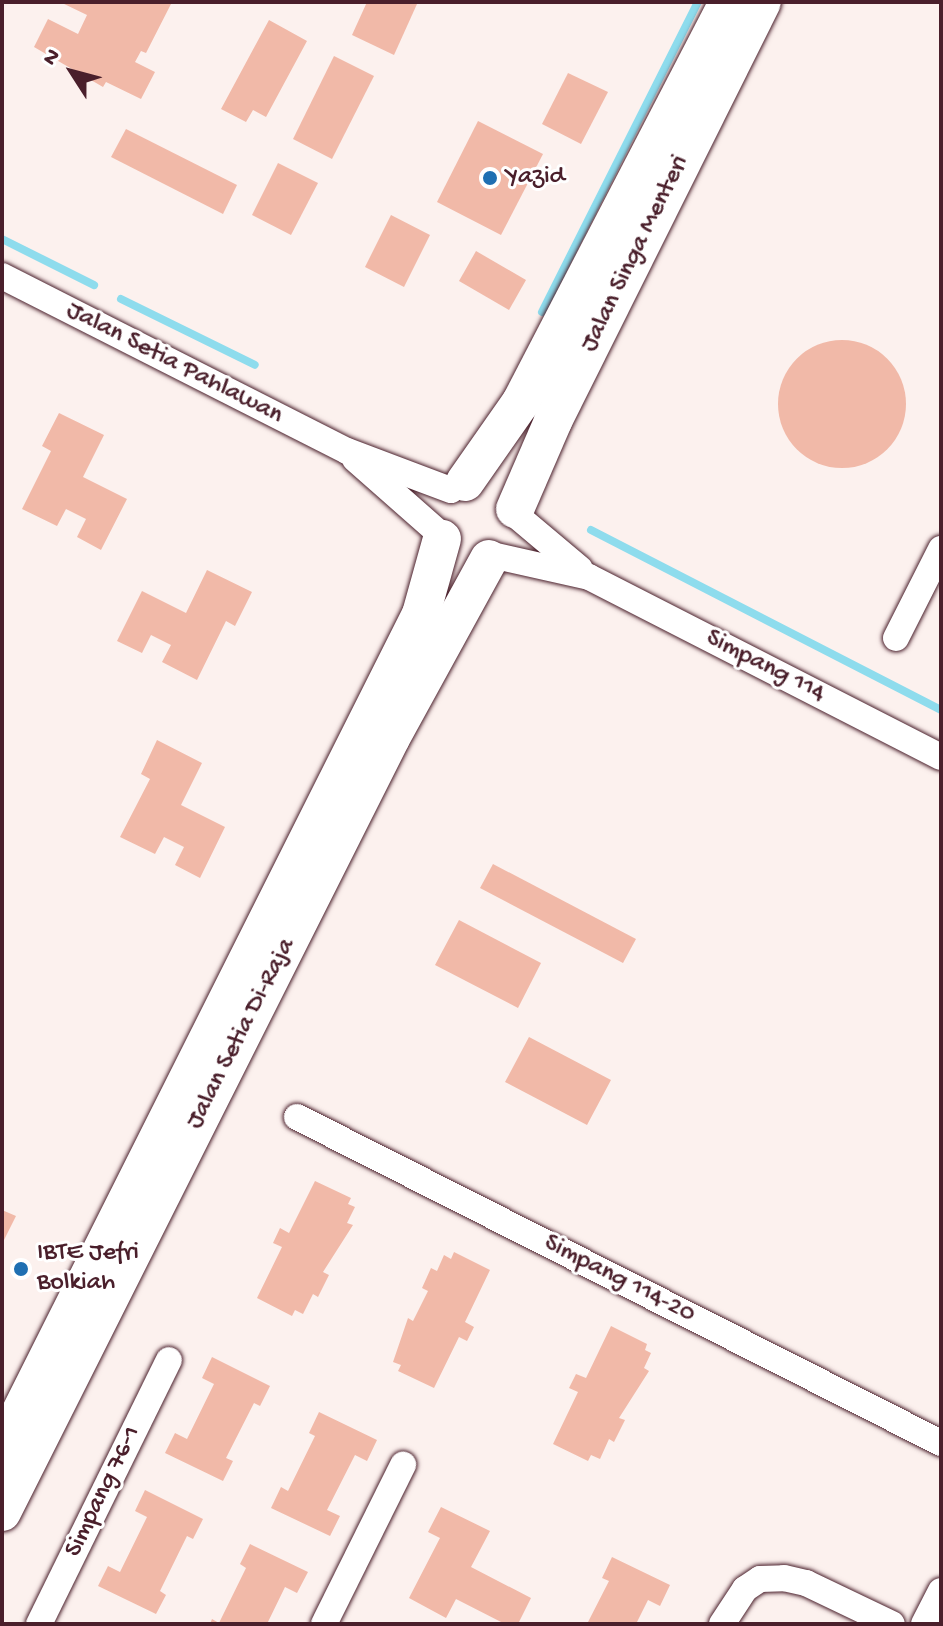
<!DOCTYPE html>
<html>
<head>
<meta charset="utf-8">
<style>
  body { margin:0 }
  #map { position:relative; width:943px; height:1626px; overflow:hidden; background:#fcf1ee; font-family:"Gochi Hand",sans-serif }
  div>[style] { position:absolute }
  .stream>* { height:8px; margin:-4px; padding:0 4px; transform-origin:4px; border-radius:4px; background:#8edced }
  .building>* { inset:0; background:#f1b9a8 }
  .round { border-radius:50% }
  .roads { filter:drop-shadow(0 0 2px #4a1f2b) drop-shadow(0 0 2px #4a1f2b) }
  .street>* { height:26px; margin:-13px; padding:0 13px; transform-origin:13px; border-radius:13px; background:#fff }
  .secondary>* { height:38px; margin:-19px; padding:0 19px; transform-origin:19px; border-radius:19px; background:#fff }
  .dots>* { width:22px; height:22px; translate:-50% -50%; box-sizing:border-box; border:4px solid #fff; border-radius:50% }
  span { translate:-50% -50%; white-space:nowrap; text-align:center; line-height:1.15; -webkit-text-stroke:6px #fff; paint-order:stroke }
  .poi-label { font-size:26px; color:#4a1f2b }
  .left { translate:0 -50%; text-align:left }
  .street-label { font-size:26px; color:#4a1f2b }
  .frame { position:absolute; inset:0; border:4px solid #4a1f2b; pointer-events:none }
  .north { position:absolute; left:32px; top:32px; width:80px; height:80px; -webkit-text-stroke:6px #fff; paint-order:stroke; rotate:306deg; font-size:22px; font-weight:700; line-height:32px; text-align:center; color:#4a1f2b }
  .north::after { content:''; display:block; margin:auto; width:28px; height:36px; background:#4a1f2b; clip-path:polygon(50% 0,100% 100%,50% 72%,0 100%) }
</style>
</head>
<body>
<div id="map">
  <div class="stream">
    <div style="left:2px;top:239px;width:103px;rotate:26.6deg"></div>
    <div style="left:121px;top:299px;width:149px;rotate:26.2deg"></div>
    <div style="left:542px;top:312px;width:347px;rotate:-63.3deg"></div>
    <div style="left:591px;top:530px;width:394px;rotate:27.2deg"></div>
  </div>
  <div class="building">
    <div style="clip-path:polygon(60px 2px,171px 4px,146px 53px,141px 51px,135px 62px,155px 72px,141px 99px,106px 82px,103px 87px,34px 47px,48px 19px,78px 34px,87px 15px)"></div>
    <div style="clip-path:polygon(367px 2px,417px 4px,394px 55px,352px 35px)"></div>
    <div style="clip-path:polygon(269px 20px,307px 41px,266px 117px,253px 110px,246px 122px,221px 109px)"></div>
    <div style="clip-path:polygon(334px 56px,374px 76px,332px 159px,293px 139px)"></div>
    <div style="clip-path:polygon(568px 73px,608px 92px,581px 144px,542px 124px)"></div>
    <div style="clip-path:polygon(478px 121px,543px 154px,501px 235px,437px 202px)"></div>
    <div style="clip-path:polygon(126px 129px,237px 185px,223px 214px,111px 157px)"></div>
    <div style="clip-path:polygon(278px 163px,318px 183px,291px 235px,252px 215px)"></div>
    <div style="clip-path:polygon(391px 215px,430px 235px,404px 287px,365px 267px)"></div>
    <div style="clip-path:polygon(476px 251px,526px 280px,509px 310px,459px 281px)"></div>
    <div class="round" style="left:778px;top:340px;width:128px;height:128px"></div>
    <div style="clip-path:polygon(59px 413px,104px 435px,83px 477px,127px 499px,101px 550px,77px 537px,86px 519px,66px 509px,57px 526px,22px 509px,51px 451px,42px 446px)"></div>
    <div style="clip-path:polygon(207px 570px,252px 592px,235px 626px,226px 621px,197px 680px,162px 662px,171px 645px,151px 635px,142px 653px,117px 641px,142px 591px,186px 613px)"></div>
    <div style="clip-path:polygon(157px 740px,202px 763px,181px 805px,225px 827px,200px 878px,175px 865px,184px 847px,164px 837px,155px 854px,120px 837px,150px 779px,141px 774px)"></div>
    <div style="clip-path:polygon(493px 864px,636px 939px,623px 963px,480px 888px)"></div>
    <div style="clip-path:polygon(459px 920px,541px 963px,518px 1008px,435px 965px)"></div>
    <div style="clip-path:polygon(529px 1037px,611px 1080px,587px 1125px,505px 1082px)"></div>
    <div style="clip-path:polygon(315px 1181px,351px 1198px,348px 1204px,355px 1207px,347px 1223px,353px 1225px,323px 1272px,329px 1275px,318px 1297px,313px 1294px,303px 1314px,295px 1310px,292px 1316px,257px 1298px,282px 1247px,273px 1243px,280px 1228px,289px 1233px)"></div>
    <div style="clip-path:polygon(2px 1210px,16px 1216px,2px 1244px)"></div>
    <div style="clip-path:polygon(454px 1252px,490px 1270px,465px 1322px,474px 1327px,467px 1341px,459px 1337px,434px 1388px,398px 1371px,401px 1365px,393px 1362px,408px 1318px,413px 1321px,428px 1291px,422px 1288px,431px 1268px,437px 1271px,444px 1255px,451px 1259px)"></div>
    <div style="clip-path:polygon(611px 1326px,647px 1344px,645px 1350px,651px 1353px,644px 1368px,649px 1371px,619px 1418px,625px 1420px,614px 1442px,609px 1439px,600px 1459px,591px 1455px,588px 1461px,553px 1444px,578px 1392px,569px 1388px,576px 1374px,586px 1378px)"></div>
    <div style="clip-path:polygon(212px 1357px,270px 1386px,260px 1406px,254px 1403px,226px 1458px,233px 1461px,223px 1481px,165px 1453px,175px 1433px,187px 1439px,214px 1384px,202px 1378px)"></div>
    <div style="clip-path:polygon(319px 1412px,377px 1440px,367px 1461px,355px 1455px,327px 1510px,340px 1516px,330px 1536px,271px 1508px,281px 1487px,288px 1491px,315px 1436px,309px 1433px)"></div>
    <div style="clip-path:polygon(145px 1490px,203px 1519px,193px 1539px,187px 1536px,160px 1591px,166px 1595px,156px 1614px,98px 1586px,108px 1566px,120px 1572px,147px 1517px,135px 1511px)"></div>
    <div style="clip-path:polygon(441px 1507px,490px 1531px,471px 1567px,531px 1598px,518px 1624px,505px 1624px,456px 1599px,446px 1618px,409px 1598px,440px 1538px,428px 1532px)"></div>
    <div style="clip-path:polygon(250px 1544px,308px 1572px,297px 1593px,285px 1587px,267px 1624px,210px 1624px,212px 1619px,219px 1623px,246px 1568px,240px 1564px)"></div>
    <div style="clip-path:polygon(612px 1557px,670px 1585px,660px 1606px,648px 1600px,636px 1624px,587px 1624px,609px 1581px,602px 1578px)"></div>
  </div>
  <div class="roads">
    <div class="street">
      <div style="left:2px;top:276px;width:387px;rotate:26.9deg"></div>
      <div style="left:347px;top:451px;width:111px;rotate:20.6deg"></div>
      <div style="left:355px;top:459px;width:112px;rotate:41.4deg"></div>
      <div style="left:517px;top:516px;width:82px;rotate:40.1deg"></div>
      <div style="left:496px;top:556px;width:95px;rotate:12.7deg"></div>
      <div style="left:589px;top:577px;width:395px;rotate:27.1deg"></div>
      <div style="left:896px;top:638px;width:100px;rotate:-63.2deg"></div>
      <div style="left:297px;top:1117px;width:722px;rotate:26.85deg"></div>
      <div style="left:39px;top:1624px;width:294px;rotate:-63.8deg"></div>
      <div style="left:324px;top:1624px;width:178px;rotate:-63.6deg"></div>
      <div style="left:722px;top:1624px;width:42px;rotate:-56.7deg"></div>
      <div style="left:745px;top:1589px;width:18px;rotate:-34deg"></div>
      <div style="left:760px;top:1579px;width:24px;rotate:-2deg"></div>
      <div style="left:784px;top:1578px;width:23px;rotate:13deg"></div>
      <div style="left:806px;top:1583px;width:95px;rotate:25.5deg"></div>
      <div style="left:924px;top:1624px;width:37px;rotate:-63deg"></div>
    </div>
    <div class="secondary">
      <div style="left:465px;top:482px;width:98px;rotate:-55deg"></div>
      <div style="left:521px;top:402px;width:450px;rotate:-62.6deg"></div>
      <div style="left:515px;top:509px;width:96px;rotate:-66.6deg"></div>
      <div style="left:553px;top:421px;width:468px;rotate:-63.5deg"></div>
      <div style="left:2px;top:1449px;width:934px;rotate:-63.35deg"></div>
      <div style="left:421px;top:614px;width:78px;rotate:-74.4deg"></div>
      <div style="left:2px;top:1512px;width:866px;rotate:-63.32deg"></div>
      <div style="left:391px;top:738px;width:204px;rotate:-61.3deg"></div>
    </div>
  </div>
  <div class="dots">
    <div style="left:490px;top:178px;background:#1f6fb2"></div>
    <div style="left:21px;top:1269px;background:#1f6fb2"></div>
  </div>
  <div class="poi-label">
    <span class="left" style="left:506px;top:178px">Yazid</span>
    <span class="left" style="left:37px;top:1269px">IBTE Jefri<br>Bolkiah</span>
  </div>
  <div class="street-label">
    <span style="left:636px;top:254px;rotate:-64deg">Jalan Singa Menteri</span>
    <span style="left:174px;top:364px;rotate:27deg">Jalan Setia Pahlawan</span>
    <span style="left:765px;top:667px;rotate:27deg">Simpang 114</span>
    <span style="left:242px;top:1034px;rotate:-63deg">Jalan Setia Di-Raja</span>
    <span style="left:619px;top:1280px;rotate:27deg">Simpang 114-20</span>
    <span style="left:104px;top:1492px;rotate:-64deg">Simpang 76-1</span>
  </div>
  <div class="frame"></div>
  <div class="north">N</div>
</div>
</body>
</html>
